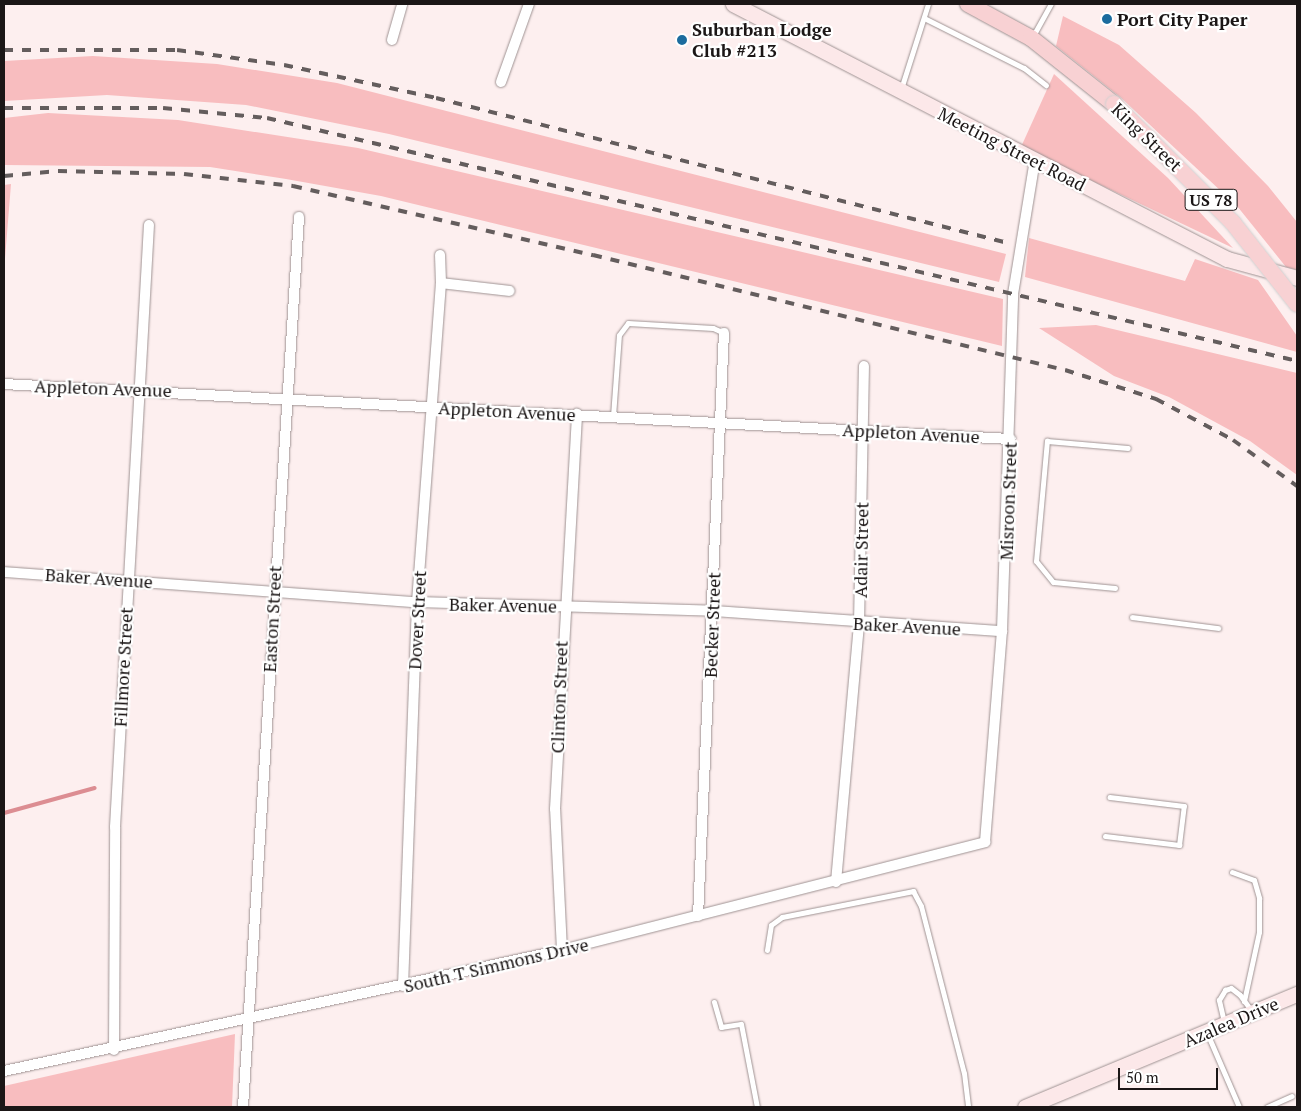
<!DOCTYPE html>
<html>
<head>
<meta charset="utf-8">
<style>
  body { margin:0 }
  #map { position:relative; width:1301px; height:1111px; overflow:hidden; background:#fdefef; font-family:"PT Serif",serif }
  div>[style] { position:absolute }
  .green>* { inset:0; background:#f8bdbf }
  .stream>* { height:4px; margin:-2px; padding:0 2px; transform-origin:2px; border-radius:2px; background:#dc8d92 }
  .roads { filter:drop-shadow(0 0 1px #9f9393) drop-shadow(0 0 1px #9f9393) }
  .lane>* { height:5px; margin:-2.5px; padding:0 2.5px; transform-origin:2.5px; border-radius:2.5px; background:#fff }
  .street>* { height:10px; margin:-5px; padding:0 5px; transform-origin:5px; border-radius:5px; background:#fff }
  .secondary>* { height:15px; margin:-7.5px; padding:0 7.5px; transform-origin:7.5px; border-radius:7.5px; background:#fce8e9 }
  .primary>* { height:16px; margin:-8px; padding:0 8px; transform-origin:8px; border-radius:8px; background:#f8d1d3 }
  .rail>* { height:4px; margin-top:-2px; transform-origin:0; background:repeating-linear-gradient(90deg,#645d5d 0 9px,transparent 0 18px) }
  .bridges { filter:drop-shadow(0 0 1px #d1d0d0) drop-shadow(0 0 1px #d1d0d0) }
  .primary-bridge>* { height:16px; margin:-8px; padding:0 8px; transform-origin:8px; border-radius:8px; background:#f8d1d3 }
  .dots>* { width:14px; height:14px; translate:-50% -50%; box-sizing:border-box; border:2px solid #fff; border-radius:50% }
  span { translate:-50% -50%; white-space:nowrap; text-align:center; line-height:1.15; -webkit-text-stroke:4.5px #fff; paint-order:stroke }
  .shield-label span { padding:1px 4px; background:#fff; border:1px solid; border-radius:4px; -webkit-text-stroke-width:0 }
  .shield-label { font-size:16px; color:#1b1616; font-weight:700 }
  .poi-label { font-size:18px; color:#1b1616; font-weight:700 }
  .left { translate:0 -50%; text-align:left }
  .street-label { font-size:18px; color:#1b1616 }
  .frame { position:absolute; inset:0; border:5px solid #1b1616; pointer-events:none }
  .scale { position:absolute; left:1118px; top:1068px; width:100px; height:22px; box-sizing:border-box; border:2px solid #1b1616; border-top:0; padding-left:6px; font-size:15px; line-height:18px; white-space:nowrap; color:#1b1616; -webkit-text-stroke:4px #fff; paint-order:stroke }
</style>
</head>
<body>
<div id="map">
  <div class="green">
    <div style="clip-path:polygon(1063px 16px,1119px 45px,1196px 113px,1268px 186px,1297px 222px,1297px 270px,1286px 267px,1237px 206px,1120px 97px,1056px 46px)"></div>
    <div style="clip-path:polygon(93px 56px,217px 64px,337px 83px,1006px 254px,999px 282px,389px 134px,246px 105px,107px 95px,4px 101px,4px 61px)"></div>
    <div style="clip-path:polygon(1054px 74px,1168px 178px,1233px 248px,1021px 147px)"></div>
    <div style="clip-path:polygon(48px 113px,178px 120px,358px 148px,1003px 299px,1002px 346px,381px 196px,286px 179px,210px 167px,4px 165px,4px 118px)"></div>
    <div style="clip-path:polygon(11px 184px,4px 271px,4px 185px)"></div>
    <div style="clip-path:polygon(1029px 238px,1185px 281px,1195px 259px,1258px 280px,1297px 336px,1297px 352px,1025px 277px)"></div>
    <div style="clip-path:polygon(1096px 325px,1297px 373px,1297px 475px,1250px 441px,1169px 397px,1114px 376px,1039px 328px)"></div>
    <div style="clip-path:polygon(235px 1034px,232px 1107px,4px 1107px,4px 1086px)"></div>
  </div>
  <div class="stream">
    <div style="left:4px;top:813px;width:94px;rotate:-15.4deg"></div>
  </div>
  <div class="roads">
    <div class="lane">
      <div style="left:924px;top:18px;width:112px;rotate:26.6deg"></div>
      <div style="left:1024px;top:68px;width:28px;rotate:38deg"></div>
      <div style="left:1033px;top:36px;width:37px;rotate:-61deg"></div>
      <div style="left:901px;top:89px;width:89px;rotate:-72.4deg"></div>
      <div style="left:613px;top:416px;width:81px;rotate:-85.8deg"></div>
      <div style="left:619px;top:335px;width:15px;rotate:-53deg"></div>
      <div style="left:628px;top:323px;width:85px;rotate:3.4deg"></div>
      <div style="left:713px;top:328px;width:12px;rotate:24deg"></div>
      <div style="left:1115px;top:588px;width:62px;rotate:-174.5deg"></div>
      <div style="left:1053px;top:582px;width:27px;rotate:-129deg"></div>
      <div style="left:1036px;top:561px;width:121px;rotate:-84.8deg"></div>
      <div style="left:1047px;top:441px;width:81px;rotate:4.9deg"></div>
      <div style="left:1132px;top:617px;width:87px;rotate:7.3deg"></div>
      <div style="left:1105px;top:836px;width:75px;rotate:6.9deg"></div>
      <div style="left:1179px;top:845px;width:39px;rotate:-83deg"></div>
      <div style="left:1184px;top:806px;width:75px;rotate:-173.1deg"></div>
      <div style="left:1232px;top:872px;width:23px;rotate:20deg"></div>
      <div style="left:1254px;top:880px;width:19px;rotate:74deg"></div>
      <div style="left:1259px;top:898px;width:34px;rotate:90deg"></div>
      <div style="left:1259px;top:932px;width:71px;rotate:102.3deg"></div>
      <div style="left:767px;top:950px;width:25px;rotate:-81deg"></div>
      <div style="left:771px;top:925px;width:14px;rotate:-36deg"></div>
      <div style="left:782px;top:917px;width:134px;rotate:-11.2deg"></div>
      <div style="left:913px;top:891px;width:17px;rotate:62deg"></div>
      <div style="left:921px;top:906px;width:172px;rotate:75.6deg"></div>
      <div style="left:964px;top:1073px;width:34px;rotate:83deg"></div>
      <div style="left:714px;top:1002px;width:26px;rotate:74deg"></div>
      <div style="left:721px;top:1027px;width:20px;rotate:-9deg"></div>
      <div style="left:741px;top:1024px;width:85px;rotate:79.1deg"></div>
      <div style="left:1224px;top:1022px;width:23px;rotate:-103deg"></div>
      <div style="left:1219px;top:1000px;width:12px;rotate:-59deg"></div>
      <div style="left:1225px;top:990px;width:6px;rotate:-18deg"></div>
      <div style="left:1231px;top:988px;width:11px;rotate:38deg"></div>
      <div style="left:1240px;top:995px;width:19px;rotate:54deg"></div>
      <div style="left:1207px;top:1033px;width:81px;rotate:66.6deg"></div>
      <div style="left:1267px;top:1107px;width:27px;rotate:-24deg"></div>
    </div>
    <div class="street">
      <div style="left:392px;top:40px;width:37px;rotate:-74deg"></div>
      <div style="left:501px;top:82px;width:83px;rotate:-70.3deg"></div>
      <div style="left:441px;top:283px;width:69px;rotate:6.6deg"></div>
      <div style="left:4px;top:384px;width:1008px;rotate:3.13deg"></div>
      <div style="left:4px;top:572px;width:414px;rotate:4.2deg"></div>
      <div style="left:417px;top:602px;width:297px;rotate:1.7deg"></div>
      <div style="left:714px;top:611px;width:289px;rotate:4deg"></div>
      <div style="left:836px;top:882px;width:259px;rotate:-84.9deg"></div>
      <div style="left:859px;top:624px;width:258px;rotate:-88.9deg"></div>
      <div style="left:698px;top:916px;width:584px;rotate:-87.45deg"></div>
      <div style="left:562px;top:950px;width:141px;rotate:-92.8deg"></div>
      <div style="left:555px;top:809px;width:396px;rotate:-86.8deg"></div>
      <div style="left:403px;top:986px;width:384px;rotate:-87.9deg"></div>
      <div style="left:417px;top:602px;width:320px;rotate:-85.7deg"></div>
      <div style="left:441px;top:283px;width:28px;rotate:-92deg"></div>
      <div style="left:114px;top:1050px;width:223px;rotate:-89.7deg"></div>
      <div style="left:115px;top:827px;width:603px;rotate:-86.77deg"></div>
      <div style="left:4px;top:1071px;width:571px;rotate:-12.23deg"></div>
      <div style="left:562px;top:950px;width:437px;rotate:-14.3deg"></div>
      <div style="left:985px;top:842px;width:212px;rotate:-85.4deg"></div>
      <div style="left:1002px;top:631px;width:337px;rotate:-88.1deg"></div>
      <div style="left:1013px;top:294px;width:136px;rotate:-80.7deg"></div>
      <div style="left:243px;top:1107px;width:892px;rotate:-86.4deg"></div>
    </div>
    <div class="secondary">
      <div style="left:733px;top:4px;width:556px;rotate:27.3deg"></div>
      <div style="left:1227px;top:259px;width:73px;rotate:15.2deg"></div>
      <div style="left:1025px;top:1107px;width:295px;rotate:-22.6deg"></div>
    </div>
    <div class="primary">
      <div style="left:968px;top:4px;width:72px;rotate:28.4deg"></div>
      <div style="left:1031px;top:38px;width:106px;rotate:38.5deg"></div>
    </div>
  </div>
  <div class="rail">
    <div style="left:4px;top:50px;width:173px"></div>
    <div style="left:177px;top:50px;width:108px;rotate:8deg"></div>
    <div style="left:284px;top:65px;width:156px;rotate:12.2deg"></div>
    <div style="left:436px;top:98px;width:586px;rotate:14.23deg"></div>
    <div style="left:4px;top:108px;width:159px"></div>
    <div style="left:163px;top:108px;width:104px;rotate:5.5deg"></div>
    <div style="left:267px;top:118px;width:1058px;rotate:13.27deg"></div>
    <div style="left:4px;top:176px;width:54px;rotate:-5.3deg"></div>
    <div style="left:58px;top:171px;width:126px;rotate:1.4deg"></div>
    <div style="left:184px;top:174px;width:110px;rotate:6.3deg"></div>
    <div style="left:293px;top:186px;width:308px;rotate:13deg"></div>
    <div style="left:593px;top:255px;width:486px;rotate:13.7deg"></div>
    <div style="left:1065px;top:370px;width:96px;rotate:17.7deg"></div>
    <div style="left:1156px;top:399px;width:87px;rotate:28deg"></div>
    <div style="left:1233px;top:440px;width:79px;rotate:35.7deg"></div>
  </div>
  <div class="bridges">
    <div class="primary-bridge">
      <div style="left:1114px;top:104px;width:168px;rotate:45deg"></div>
      <div style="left:1233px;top:223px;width:103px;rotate:51.7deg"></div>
    </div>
  </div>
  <div class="dots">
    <div style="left:1107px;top:19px;background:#1c6c9e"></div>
    <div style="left:682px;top:40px;background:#1c6c9e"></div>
  </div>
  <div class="shield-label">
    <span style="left:1211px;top:200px">US 78</span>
  </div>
  <div class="poi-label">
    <span class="left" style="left:1117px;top:19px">Port City Paper</span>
    <span class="left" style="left:692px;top:40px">Suburban Lodge<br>Club #213</span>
  </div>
  <div class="street-label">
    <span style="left:1147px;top:137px;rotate:44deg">King Street</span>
    <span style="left:1012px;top:149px;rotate:27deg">Meeting Street Road</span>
    <span style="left:103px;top:388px;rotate:2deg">Appleton Avenue</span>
    <span style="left:507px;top:411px;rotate:3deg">Appleton Avenue</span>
    <span style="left:911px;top:433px;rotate:3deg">Appleton Avenue</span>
    <span style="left:1008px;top:501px;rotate:-88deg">Misroon Street</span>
    <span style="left:861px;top:550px;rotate:-89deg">Adair Street</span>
    <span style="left:99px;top:578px;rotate:4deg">Baker Avenue</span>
    <span style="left:503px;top:605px;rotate:1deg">Baker Avenue</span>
    <span style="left:272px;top:619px;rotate:-87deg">Easton Street</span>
    <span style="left:417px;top:620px;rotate:-87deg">Dover Street</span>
    <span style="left:712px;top:625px;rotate:-88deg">Becker Street</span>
    <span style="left:907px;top:626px;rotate:3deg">Baker Avenue</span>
    <span style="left:123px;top:667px;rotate:-87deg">Fillmore Street</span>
    <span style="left:559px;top:697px;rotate:-88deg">Clinton Street</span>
    <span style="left:496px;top:965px;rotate:-13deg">South T Simmons Drive</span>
    <span style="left:1231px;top:1022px;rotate:-23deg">Azalea Drive</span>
  </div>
  <div class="frame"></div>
  <div class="scale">50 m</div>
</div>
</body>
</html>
